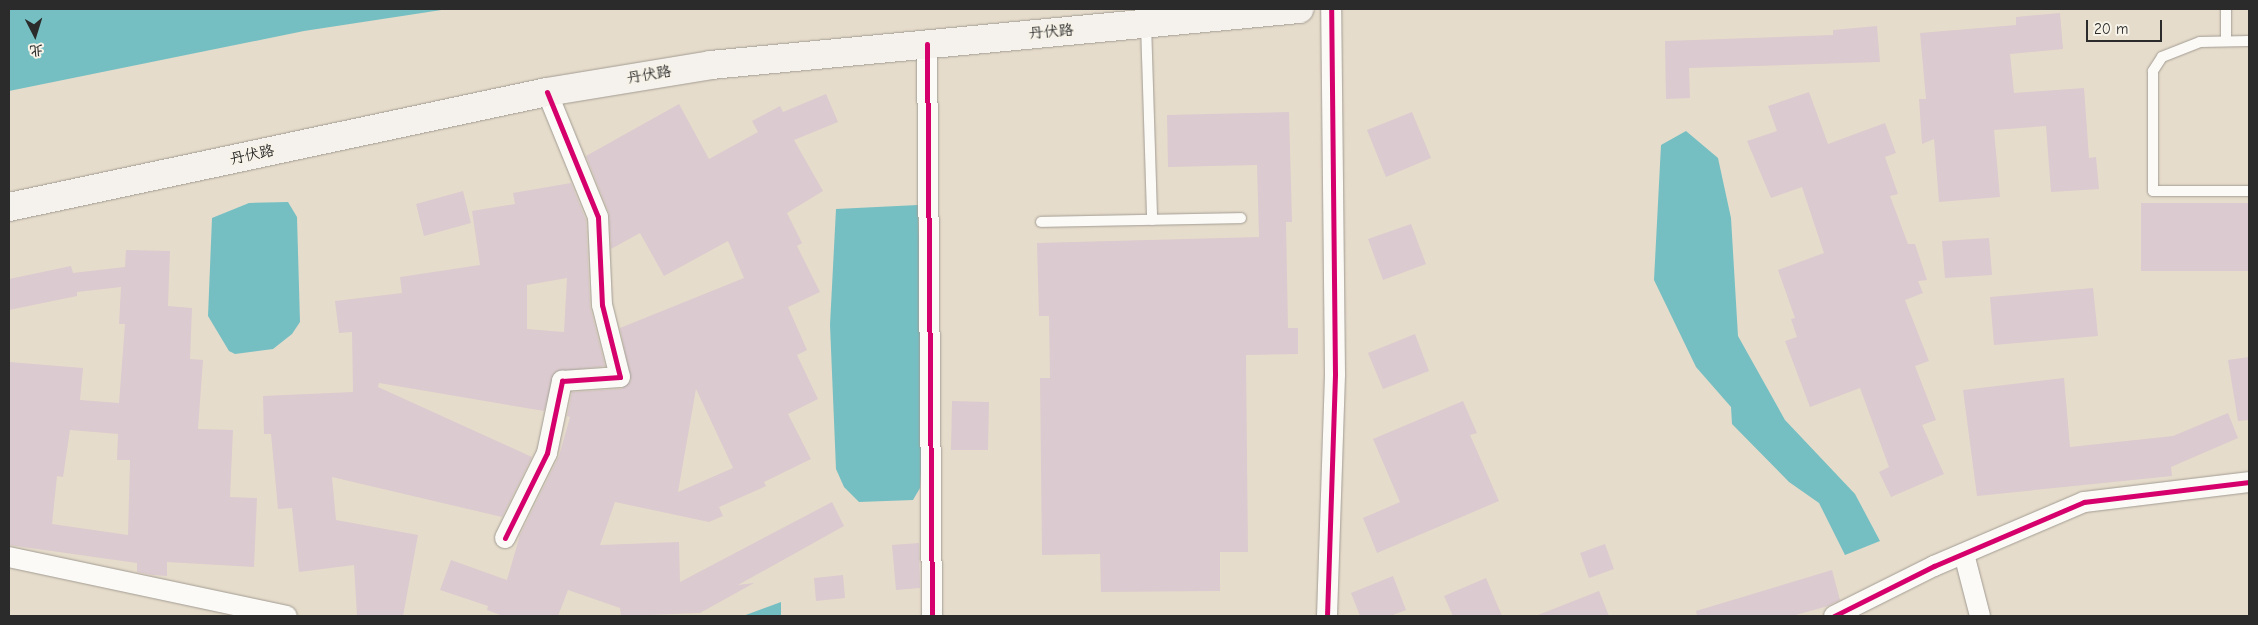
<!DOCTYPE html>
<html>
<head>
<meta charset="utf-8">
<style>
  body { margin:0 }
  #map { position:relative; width:2258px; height:625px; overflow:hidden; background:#e6dccb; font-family:"Comic Neue","LXGW WenKai TC",sans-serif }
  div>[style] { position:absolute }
  .water>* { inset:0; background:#75bfc3 }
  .building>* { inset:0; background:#dbcacf }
  .roads { filter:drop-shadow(0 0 1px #a29c93) drop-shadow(0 0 1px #a29c93) }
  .lane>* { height:10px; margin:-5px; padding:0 5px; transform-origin:5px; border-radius:5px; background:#fbfaf7 }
  .street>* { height:20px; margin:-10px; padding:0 10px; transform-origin:10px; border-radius:10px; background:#fbfaf7 }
  .secondary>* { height:28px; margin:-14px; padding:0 14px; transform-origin:14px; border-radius:14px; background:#f5f1ec }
  .cycleway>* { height:5px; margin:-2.5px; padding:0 2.5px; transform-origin:2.5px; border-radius:2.5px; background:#d6006c }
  span { translate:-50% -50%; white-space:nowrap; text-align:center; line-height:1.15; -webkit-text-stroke:4px #f7f3e8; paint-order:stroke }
  .street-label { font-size:15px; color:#2b2b2b }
  .frame { position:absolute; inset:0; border:10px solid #2b2b2b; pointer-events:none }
  .north { position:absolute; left:10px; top:10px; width:50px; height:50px; -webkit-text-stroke:4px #f7f3e8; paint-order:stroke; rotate:175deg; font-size:14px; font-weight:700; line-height:20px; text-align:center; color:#2b2b2b }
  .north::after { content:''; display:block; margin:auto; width:18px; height:22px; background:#2b2b2b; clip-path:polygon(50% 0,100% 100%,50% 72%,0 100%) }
  .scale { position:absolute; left:2086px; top:20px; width:76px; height:22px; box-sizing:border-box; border:2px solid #2b2b2b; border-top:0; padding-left:6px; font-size:15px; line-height:18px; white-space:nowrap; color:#2b2b2b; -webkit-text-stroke:4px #f7f3e8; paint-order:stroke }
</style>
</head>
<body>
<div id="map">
  <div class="water">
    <div style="clip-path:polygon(9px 9px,448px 9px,304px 31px,9px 91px)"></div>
    <div style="clip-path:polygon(1686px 131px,1718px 158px,1731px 218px,1738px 336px,1785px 420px,1855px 494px,1880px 541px,1845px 555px,1819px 503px,1789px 482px,1732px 424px,1731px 407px,1696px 367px,1654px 280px,1661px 145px)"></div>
    <div style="clip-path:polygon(288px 202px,297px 217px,300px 322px,292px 334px,273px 349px,235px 354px,229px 351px,208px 316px,212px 218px,249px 203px)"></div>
    <div style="clip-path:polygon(918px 205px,924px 421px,920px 488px,913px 500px,859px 502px,844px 487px,836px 469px,830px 325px,836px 209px)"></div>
    <div style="clip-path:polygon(781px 602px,781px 616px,743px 616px)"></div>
  </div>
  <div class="building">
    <div style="clip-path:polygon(2060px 13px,2063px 49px,2010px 54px,2014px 93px,2084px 88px,2089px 158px,2096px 157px,2099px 189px,2051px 192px,2046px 126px,1994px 130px,2000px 197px,1939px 202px,1934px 139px,1922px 144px,1919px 99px,1926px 99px,1920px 33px,2016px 25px,2016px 17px)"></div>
    <div style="clip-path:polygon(1877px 26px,1880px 62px,1689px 68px,1690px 98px,1666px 99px,1665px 41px,1833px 35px,1833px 30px)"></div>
    <div style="clip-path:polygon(1809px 92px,1828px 144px,1885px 123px,1896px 153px,1885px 157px,1898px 194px,1890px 196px,1908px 244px,1915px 244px,1927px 280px,1918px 281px,1923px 293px,1905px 300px,1929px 361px,1915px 366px,1936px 420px,1922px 425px,1944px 474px,1891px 497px,1879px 472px,1889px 467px,1860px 388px,1810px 407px,1785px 341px,1797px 337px,1791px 319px,1795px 318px,1778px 270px,1824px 253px,1802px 187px,1771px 198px,1747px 141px,1777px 131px,1768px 106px)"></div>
    <div style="clip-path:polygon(evenodd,826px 94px,838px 122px,794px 140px,823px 191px,787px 213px,802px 243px,797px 246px,820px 292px,788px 307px,807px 350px,797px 355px,818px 399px,788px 414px,811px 459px,764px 482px,766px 486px,719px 507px,723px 516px,709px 522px,615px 502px,600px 545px,679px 542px,680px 582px,832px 502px,844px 526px,738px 585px,754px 583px,700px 613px,621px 616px,620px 608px,568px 590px,558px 616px,503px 616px,487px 610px,488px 606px,440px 590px,451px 560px,507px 580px,520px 535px,559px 456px,570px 417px,567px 416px,572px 392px,621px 389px,631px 381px,620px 328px,744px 278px,728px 241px,664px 276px,640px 233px,611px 249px,609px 213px,586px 156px,679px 104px,709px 159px,758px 132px,752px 121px,780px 106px,783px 112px,826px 94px,696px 389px,733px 468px,678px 492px,696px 389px)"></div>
    <div style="clip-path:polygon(1289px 112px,1292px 222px,1286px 222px,1288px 328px,1298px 328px,1298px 354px,1246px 355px,1248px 552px,1220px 552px,1220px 591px,1101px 592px,1100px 554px,1042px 555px,1040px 378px,1050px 378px,1049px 316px,1039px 316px,1037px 243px,1259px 237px,1257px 165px,1168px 167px,1167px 115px)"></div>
    <div style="clip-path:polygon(1412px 112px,1431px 158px,1386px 177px,1367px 130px)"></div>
    <div style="clip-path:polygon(evenodd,571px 183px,586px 220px,590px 306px,605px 366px,555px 372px,544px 411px,379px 383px,378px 387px,532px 457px,502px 517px,332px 477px,336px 520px,418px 535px,403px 616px,357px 616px,354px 565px,299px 572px,292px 508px,278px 509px,271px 434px,264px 434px,263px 396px,353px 392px,352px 332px,339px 333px,335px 301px,402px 293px,400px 277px,480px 265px,472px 211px,515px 204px,513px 193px,571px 183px,567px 278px,564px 332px,527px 329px,527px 285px,567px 278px)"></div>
    <div style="clip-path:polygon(463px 191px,471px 223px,424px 236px,416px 204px)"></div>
    <div style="clip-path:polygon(2141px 203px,2249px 203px,2249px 271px,2141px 271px)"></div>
    <div style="clip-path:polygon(1411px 224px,1426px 264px,1383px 280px,1368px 239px)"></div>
    <div style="clip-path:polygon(1989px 238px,1992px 275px,1945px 278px,1942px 241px)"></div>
    <div style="clip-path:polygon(evenodd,126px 250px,170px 251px,168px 306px,192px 308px,190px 359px,203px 360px,198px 429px,233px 430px,230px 497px,257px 498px,254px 567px,167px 562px,167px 576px,153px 575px,137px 572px,137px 563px,9px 545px,9px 362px,83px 368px,80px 400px,119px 403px,125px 324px,119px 324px,121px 287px,77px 292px,77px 296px,9px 310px,9px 279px,71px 266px,73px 273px,125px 267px,126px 250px,70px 430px,118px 434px,117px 460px,130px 460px,128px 535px,52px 524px,57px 476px,63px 477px,70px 430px)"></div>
    <div style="clip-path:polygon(2093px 288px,2098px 336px,1994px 345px,1990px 297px)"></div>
    <div style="clip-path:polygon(1415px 334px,1429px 371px,1383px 389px,1368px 353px)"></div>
    <div style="clip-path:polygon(2249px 357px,2249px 420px,2238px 421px,2228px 360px)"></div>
    <div style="clip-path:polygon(2064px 378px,2070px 447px,2173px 436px,2228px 413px,2238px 438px,2171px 467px,2172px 476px,1977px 496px,1963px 390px)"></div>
    <div style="clip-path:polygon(952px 401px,989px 402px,988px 450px,951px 450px)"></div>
    <div style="clip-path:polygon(1463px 401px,1477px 433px,1470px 435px,1499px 501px,1377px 553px,1363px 518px,1400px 502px,1373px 439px)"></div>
    <div style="clip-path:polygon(919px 543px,920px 588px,896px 590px,892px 545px)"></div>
    <div style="clip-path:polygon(1605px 544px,1614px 569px,1589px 578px,1580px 553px)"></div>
    <div style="clip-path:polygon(1832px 570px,1840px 600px,1828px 606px,1792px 616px,1697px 616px,1696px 611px)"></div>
    <div style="clip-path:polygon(843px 575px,845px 598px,816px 601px,814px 578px)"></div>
    <div style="clip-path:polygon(1393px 576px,1406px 610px,1390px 616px,1360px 616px,1351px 593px)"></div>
    <div style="clip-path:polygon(1486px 578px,1502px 616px,1453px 616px,1444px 596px)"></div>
    <div style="clip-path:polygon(1599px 591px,1609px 616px,1538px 616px,1538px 615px)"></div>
  </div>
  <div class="roads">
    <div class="lane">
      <div style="left:2226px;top:9px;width:32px;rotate:90deg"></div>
      <div style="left:1146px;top:24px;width:196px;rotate:88.2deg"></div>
      <div style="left:2249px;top:41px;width:49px;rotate:178.8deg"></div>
      <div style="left:2200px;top:42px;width:41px;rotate:158.5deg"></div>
      <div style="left:2162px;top:57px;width:17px;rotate:123deg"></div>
      <div style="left:2153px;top:71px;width:120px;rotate:90deg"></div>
      <div style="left:2153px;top:191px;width:96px"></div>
      <div style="left:1041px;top:222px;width:200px;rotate:-1.1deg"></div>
    </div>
    <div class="street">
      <div style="left:927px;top:44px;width:572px;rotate:89.5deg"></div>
      <div style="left:505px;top:538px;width:95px;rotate:-63.7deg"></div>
      <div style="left:547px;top:453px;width:74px;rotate:-78.2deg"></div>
      <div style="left:562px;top:381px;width:58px;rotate:-3.9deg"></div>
      <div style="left:620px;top:377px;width:74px;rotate:-104deg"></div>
      <div style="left:602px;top:305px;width:88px;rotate:-92.6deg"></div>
      <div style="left:598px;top:217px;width:135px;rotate:-112.2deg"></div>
      <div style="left:1964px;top:554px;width:64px;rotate:75.5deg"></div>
      <div style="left:9px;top:557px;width:284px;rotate:12deg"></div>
      <div style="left:1327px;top:616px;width:242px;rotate:-88.1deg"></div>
      <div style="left:1335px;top:374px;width:365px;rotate:-90.6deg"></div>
      <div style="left:1834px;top:616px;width:112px;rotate:-26.6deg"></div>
      <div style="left:1934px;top:566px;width:163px;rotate:-23.1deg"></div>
      <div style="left:2084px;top:502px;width:166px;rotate:-6.9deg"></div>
    </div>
    <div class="secondary">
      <div style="left:9px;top:207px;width:550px;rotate:-12.07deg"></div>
      <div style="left:547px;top:92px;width:166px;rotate:-9.3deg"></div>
      <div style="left:711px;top:65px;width:591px;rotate:-5.44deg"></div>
    </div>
  </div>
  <div class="cycleway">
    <div style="left:927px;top:44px;width:572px;rotate:89.5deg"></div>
    <div style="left:505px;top:538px;width:95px;rotate:-63.7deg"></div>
    <div style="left:547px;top:453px;width:74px;rotate:-78.2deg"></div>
    <div style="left:562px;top:381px;width:58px;rotate:-3.9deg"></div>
    <div style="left:620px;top:377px;width:74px;rotate:-104deg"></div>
    <div style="left:602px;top:305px;width:88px;rotate:-92.6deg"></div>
    <div style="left:598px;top:217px;width:135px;rotate:-112.2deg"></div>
    <div style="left:1327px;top:616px;width:242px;rotate:-88.1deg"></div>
    <div style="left:1335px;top:374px;width:365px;rotate:-90.6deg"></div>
    <div style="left:1834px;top:616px;width:112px;rotate:-26.6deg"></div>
    <div style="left:1934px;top:566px;width:163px;rotate:-23.1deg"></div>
    <div style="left:2084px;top:502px;width:166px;rotate:-6.9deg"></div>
  </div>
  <div class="street-label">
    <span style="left:1051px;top:32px;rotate:-5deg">丹伏路</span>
    <span style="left:649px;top:75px;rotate:-10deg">丹伏路</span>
    <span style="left:252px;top:155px;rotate:-12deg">丹伏路</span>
  </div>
  <div class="frame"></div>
  <div class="north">北</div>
  <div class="scale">20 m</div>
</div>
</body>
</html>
